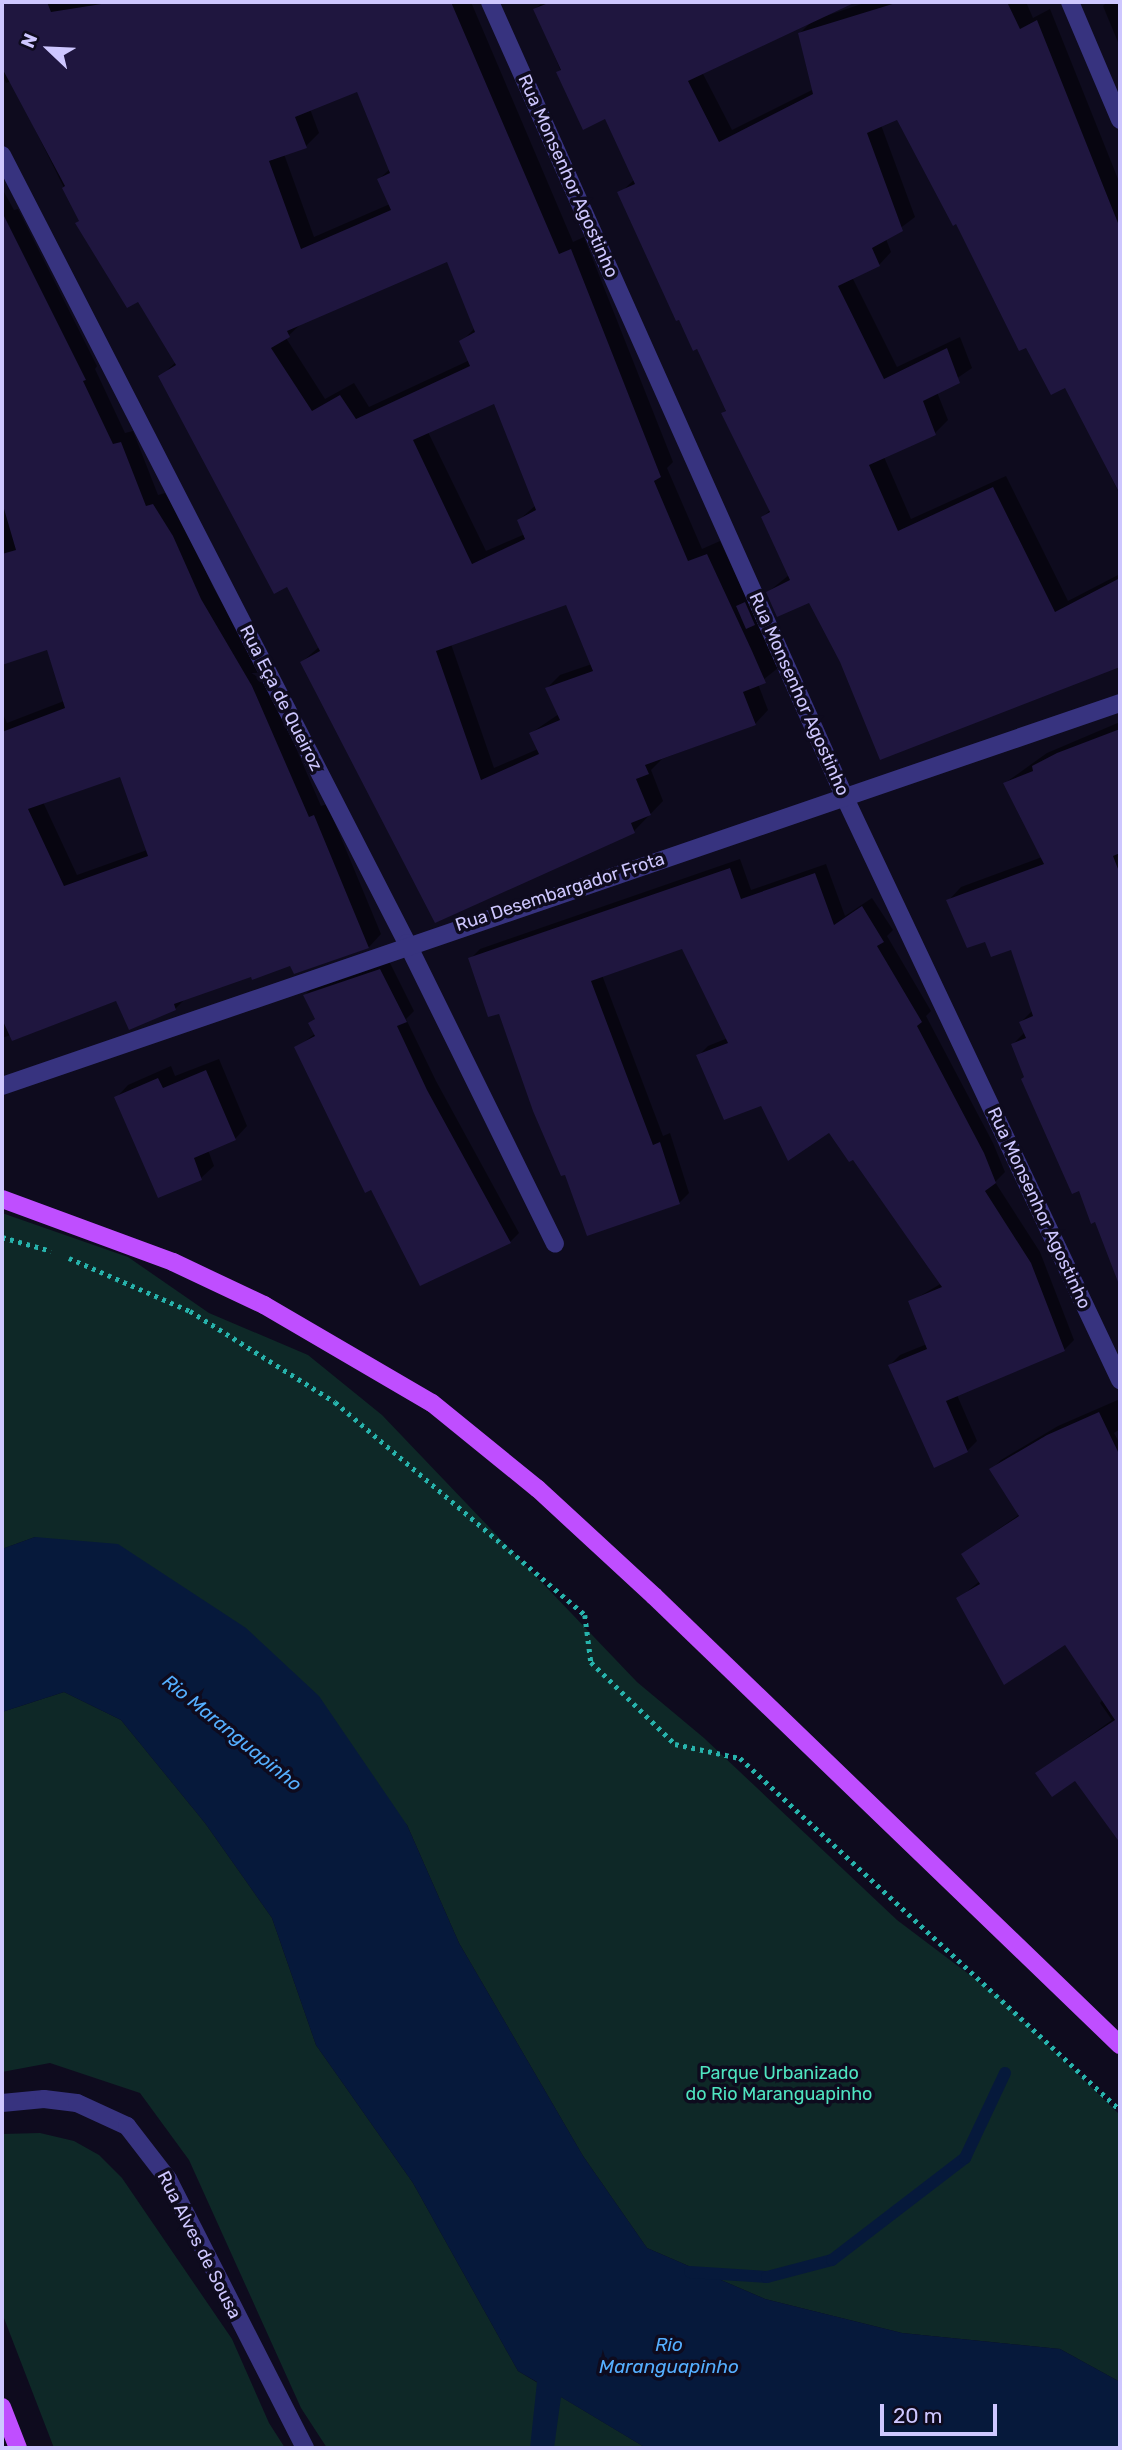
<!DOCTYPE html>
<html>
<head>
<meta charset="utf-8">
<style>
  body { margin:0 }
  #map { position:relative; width:1122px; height:2450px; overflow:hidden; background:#0e0b1e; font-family:Rubik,sans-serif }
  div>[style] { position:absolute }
  .green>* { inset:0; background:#0e2827 }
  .water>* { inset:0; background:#06193b }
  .shadow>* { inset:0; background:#0007 }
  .stream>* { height:12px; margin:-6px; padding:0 6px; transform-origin:6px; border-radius:6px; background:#06193b }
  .building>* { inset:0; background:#1f163f }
  .path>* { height:4.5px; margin-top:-2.25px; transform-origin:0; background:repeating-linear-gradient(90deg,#27b3ac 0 3.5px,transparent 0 8.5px) }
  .minor>* { height:18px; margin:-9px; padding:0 9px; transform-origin:9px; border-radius:9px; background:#37337f }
  .major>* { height:18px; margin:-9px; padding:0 9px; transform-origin:9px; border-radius:9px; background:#bf4eff }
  span { translate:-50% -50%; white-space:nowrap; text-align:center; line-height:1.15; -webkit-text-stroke:7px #0e0b1e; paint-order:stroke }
  .street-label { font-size:18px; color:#cec7ff }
  .park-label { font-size:18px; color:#4fe4c0 }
  .water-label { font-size:19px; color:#55afff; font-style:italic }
  .frame { position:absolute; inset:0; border:4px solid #cec7ff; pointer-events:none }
  .north { position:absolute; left:14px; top:14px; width:70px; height:70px; -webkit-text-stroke:5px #0e0b1e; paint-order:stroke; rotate:293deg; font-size:19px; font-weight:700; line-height:28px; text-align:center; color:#cec7ff }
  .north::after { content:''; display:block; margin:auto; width:24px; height:32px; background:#cec7ff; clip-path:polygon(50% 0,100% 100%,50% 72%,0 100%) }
  .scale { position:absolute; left:880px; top:2404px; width:117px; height:32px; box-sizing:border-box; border:4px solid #cec7ff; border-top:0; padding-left:9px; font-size:21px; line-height:24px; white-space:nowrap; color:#cec7ff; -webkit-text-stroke:5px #0e0b1e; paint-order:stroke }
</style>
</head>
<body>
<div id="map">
  <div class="green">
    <div style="clip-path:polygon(2px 1213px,128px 1257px,209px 1313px,308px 1355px,382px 1415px,637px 1682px,704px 1738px,897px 1920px,999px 1997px,1120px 2115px,1120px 2382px,1060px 2349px,902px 2333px,765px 2299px,647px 2248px,583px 2156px,459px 1943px,407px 1825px,35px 1537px,2px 1549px)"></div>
    <div style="clip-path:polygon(64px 1692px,121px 1720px,205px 1823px,272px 1918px,316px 2045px,413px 2183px,518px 2371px,646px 2448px,327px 2448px,301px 2408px,189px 2160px,140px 2093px,50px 2063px,2px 2072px,2px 1712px)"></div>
    <div style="clip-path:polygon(40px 2133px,74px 2141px,99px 2155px,122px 2178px,232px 2339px,269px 2423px,285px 2448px,54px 2448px,2px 2313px,2px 2134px)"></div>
  </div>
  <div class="water">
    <div style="clip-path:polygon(35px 1537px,118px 1544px,246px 1628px,319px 1696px,407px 1825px,459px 1943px,583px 2156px,647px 2248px,765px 2299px,902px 2333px,1060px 2349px,1120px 2382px,1120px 2448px,646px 2448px,561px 2397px,554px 2448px,530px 2448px,537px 2382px,518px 2371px,413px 2183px,316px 2045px,272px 1918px,205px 1823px,121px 1720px,64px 1692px,2px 1712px,2px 1549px)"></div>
  </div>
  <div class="shadow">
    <div style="clip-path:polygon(evenodd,2px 2px,471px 2px,573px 242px,584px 237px,673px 462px,667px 468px,702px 549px,720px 541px,765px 638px,778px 668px,758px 684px,768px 710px,755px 724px,662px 759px,651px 770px,663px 801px,634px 831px,436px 921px,302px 662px,319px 647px,288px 585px,160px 377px,176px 362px,138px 299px,80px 220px,11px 81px,6px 83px,2px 73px,2px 2px,358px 89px,390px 169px,379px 179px,390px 204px,314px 237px,284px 154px,306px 146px,319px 133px,310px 109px,358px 89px,2px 2px,448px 260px,475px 328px,461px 342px,470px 360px,369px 407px,354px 383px,325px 399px,286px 338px,303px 322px,448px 260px,2px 2px,495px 401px,536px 505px,519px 520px,525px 534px,486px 551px,428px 432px,495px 401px,2px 2px,567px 603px,592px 664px,560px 675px,547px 688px,559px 714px,531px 733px,538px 749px,494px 768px,451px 644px,567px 603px)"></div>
    <div style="clip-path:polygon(evenodd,543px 2px,835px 2px,820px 18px,867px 2px,1026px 2px,1033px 18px,1050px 9px,1120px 184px,1120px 495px,1066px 385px,957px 222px,898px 118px,881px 125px,915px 217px,886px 239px,891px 252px,879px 265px,852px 277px,897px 367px,960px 337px,972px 368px,937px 392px,948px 420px,935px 433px,884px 457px,911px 519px,1006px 476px,1068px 601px,1120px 574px,1120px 664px,881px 757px,842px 662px,810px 601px,768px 592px,789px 575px,763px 517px,771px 509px,723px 413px,727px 409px,620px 193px,635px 179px,606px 117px,584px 127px,535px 9px,543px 2px,812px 21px,800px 33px,814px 89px,732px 130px,702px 72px,812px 21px)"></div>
    <div style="clip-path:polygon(1107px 2px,1120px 2px,1120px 47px,1103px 6px)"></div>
    <div style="clip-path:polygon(evenodd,4px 192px,14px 210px,18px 209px,97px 366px,95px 369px,125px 433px,133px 431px,158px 495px,165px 493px,185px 524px,213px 587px,264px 674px,321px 806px,327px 804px,381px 934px,369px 947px,295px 972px,291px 964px,252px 975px,186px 998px,175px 1009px,117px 999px,2px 1038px,2px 712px,7px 723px,64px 701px,48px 648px,2px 664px,4px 192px,121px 775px,147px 850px,77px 875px,43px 802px,121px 775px)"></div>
    <div style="clip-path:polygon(1120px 722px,1120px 1287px,1096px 1220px,1013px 1044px,1025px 1032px,1021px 1022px,1033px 1010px,1012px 947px,986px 939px,948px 901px,961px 887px,1042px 857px,1005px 783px,1047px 753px)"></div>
    <div style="clip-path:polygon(740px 859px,751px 890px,826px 864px,845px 916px,872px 898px,893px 930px,887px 936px,931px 1011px,926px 1016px,993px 1143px,1005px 1172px,995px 1182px,1040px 1252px,1074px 1340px,1064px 1350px,957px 1395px,977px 1441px,967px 1451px,890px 1365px,900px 1355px,927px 1344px,910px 1302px,942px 1283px,854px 1157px,829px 1131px,762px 1104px,698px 1056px,708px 1046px,728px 1038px,683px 947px,602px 975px,663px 1136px,670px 1133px,689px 1193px,679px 1203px,566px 1173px,500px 1012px,470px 959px,480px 949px)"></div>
    <div style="clip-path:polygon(389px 961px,414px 1011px,406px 1019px,436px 1081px,519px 1233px,510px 1242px,421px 1284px,296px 1048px,316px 1033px,311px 1023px,316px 1018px,305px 995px,314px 986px)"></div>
    <div style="clip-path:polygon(219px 1059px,247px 1126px,235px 1139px,208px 1150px,214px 1166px,201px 1178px,116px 1098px,128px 1085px,171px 1066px,175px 1076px)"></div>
    <div style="clip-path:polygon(1120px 1399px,1120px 1429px,1114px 1433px,1120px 1444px,1120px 1628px,1076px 1657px,1066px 1643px,958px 1599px,980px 1581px,963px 1554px,1020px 1514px,992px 1469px,1001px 1460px,1058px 1426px)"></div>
    <div style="clip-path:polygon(1120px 1679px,1120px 1840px,1075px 1779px,1038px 1773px,1112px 1720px,1100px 1703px)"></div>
  </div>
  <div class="stream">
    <div style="left:690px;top:2272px;width:77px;rotate:3.7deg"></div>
    <div style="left:767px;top:2277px;width:67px;rotate:-14.7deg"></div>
    <div style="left:832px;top:2260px;width:168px;rotate:-37.5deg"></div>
    <div style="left:965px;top:2158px;width:94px;rotate:-64.8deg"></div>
  </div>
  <div class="building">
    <div style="clip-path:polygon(evenodd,2px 2px,47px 2px,51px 12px,114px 2px,451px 2px,559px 254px,571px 249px,661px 477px,654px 481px,688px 561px,707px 554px,752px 651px,766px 683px,743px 692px,756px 725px,645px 765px,649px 774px,636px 779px,651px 815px,631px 823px,635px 833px,435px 923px,300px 662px,320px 651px,287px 587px,274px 594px,158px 376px,176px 365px,138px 302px,127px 308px,75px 223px,79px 221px,62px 188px,65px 186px,2px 68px,2px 2px,357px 92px,390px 173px,377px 179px,391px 210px,301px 249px,269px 161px,307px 148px,295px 117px,357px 92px,2px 2px,447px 262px,475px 332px,459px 341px,470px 366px,356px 419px,340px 395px,312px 411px,271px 348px,290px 337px,287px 331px,447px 262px,2px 2px,494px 404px,536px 510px,517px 520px,525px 539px,472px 564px,413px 440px,494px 404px,2px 2px,566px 605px,593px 671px,545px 688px,560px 720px,529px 733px,539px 754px,481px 780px,436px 651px,566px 605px)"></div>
    <div style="clip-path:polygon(551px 2px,856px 2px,688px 81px,719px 142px,813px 94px,798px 33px,899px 2px,1007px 2px,1020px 29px,1037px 20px,1120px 228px,1120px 494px,1065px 388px,1051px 395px,1026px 348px,1019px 351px,956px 224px,953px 226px,897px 120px,867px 133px,903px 231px,872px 248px,880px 266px,838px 286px,884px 379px,947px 348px,960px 383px,923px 401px,936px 435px,869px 465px,898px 531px,993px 487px,1055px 612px,1120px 578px,1120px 667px,880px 760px,840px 662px,809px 603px,777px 617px,766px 592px,790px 580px,761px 517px,770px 512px,721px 413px,726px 411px,697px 349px,693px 351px,679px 320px,676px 321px,617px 192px,635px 184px,605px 119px,583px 130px,556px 72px,561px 70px,533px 9px)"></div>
    <div style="clip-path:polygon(evenodd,2px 212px,86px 380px,83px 381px,113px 444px,121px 442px,146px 506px,153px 504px,173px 536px,201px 599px,252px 686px,309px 817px,314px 815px,369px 948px,294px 974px,290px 966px,252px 980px,251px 977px,174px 1004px,176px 1010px,129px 1030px,116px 1001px,12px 1041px,2px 1019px,2px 732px,65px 708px,47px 650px,2px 665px,2px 554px,16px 550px,2px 502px,2px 212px,120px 777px,148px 856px,64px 886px,28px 809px,120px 777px)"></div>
    <div style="clip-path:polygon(745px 602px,755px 625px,746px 629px,736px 606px)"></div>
    <div style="clip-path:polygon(1120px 729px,1120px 853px,1113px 856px,1120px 874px,1118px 1282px,1095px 1222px,1091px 1224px,1079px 1191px,1072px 1194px,1021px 1079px,1024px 1077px,1011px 1044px,1026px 1038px,1019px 1022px,1033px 1016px,1011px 950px,991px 957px,985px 942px,967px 948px,946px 900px,1044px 864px,1003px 783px,1033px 771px,1032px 766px,1057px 753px)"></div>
    <div style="clip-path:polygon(730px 868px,741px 899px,815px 873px,834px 925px,862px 906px,884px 942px,877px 946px,922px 1022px,917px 1026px,984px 1153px,996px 1183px,985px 1191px,1031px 1263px,1065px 1351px,946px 1401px,968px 1452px,934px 1468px,888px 1365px,927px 1349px,908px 1301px,942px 1287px,853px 1160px,849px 1162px,829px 1133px,788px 1161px,761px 1106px,724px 1120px,696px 1055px,728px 1043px,682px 949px,591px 981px,653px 1145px,660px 1142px,680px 1204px,587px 1236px,565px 1175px,561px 1176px,533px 1111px,499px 1014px,488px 1017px,468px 958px)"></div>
    <div style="clip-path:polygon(380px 969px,407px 1022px,397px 1026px,427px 1090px,511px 1243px,420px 1286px,371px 1190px,365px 1193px,294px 1047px,315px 1036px,308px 1023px,315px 1019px,303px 995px)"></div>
    <div style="clip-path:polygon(206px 1070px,236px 1140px,194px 1158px,202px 1180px,158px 1198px,114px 1097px,158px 1078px,163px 1088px)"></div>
    <div style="clip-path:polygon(1099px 1412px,1120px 1456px,1120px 1843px,1075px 1781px,1052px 1797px,1035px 1773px,1115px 1720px,1065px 1645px,1004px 1685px,956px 1598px,980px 1584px,961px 1554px,1019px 1516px,989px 1469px,1047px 1435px)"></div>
  </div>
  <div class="path">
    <div style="left:2px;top:1237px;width:51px;rotate:15.9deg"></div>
    <div style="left:69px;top:1258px;width:132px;rotate:23.7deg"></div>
    <div style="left:190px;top:1311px;width:171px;rotate:32.1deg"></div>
    <div style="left:335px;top:1402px;width:328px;rotate:40.4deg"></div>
    <div style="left:585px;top:1615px;width:47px;rotate:82.7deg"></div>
    <div style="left:591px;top:1662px;width:117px;rotate:44.3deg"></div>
    <div style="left:675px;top:1744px;width:66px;rotate:12.2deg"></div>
    <div style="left:740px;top:1758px;width:518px;rotate:42.81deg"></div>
  </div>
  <div class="minor">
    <div style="left:490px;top:2px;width:872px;rotate:65.96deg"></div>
    <div style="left:845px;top:798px;width:644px;rotate:64.71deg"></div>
    <div style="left:1070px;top:2px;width:128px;rotate:67deg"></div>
    <div style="left:2px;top:155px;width:886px;rotate:62.8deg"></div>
    <div style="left:407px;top:943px;width:335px;rotate:63.8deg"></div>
    <div style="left:2px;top:1086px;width:1182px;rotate:-18.91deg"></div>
    <div style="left:2px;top:2103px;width:42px;rotate:-5.4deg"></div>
    <div style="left:44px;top:2099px;width:33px;rotate:7deg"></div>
    <div style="left:77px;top:2103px;width:55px;rotate:24.7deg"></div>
    <div style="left:127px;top:2126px;width:67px;rotate:52.3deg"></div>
    <div style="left:168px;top:2179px;width:302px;rotate:63deg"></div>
  </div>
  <div class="major">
    <div style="left:2px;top:1199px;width:182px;rotate:20.2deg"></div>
    <div style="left:173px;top:1262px;width:101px;rotate:25.3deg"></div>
    <div style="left:264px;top:1305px;width:194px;rotate:30.3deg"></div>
    <div style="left:432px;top:1403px;width:136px;rotate:39.1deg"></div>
    <div style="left:538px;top:1489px;width:158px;rotate:42.7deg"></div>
    <div style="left:654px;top:1596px;width:647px;rotate:43.94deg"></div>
    <div style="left:2px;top:2407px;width:44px;rotate:68.7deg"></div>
  </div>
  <div class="street-label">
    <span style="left:568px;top:176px;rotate:66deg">Rua Monsenhor Agostinho</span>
    <span style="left:799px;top:694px;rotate:66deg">Rua Monsenhor Agostinho</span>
    <span style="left:281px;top:698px;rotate:63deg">Rua Eça de Queiroz</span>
    <span style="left:560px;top:892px;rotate:-18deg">Rua Desembargador Frota</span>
    <span style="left:1039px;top:1208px;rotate:65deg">Rua Monsenhor Agostinho</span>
    <span style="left:199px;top:2245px;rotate:63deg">Rua Alves de Sousa</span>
  </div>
  <div class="park-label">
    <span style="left:779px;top:2084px">Parque Urbanizado<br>do Rio Maranguapinho</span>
  </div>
  <div class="water-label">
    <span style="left:232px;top:1733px;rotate:39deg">Rio Maranguapinho</span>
    <span style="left:669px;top:2356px">Rio<br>Maranguapinho</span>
  </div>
  <div class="frame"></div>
  <div class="north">N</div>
  <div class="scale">20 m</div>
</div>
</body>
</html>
